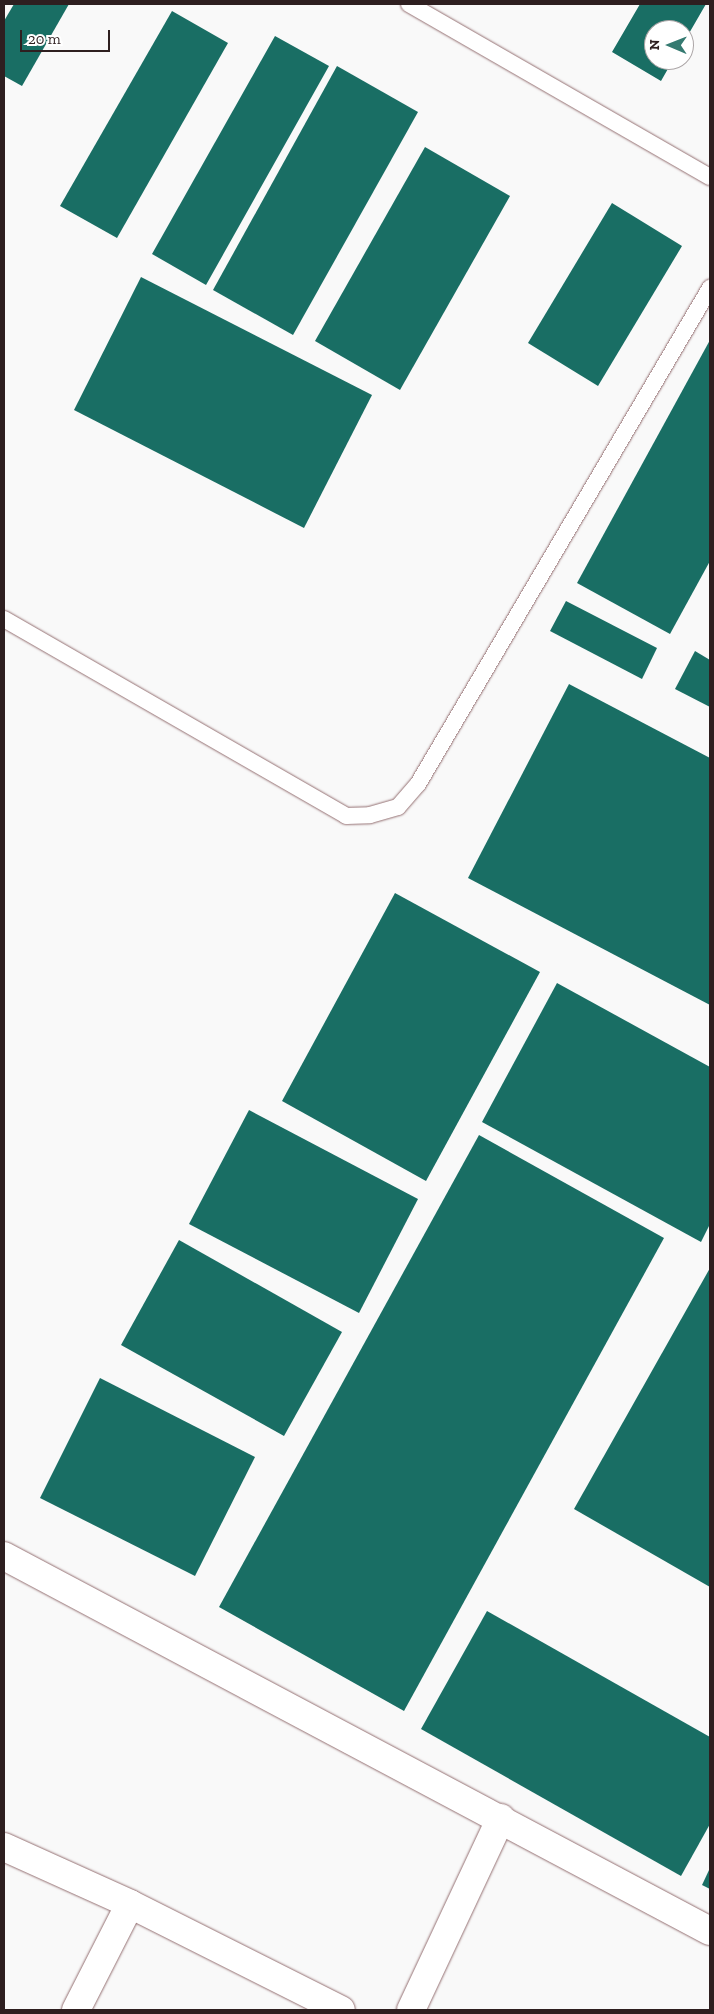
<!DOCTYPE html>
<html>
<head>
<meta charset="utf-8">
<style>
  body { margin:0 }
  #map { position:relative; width:714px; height:2014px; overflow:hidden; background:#f9f9f9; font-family:"Zilla Slab",serif }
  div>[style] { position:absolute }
  .building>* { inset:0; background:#196e64 }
  .roads { filter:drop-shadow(0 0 1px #947072) drop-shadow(0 0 1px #947072) }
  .lane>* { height:16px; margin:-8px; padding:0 8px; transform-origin:8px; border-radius:8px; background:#fff }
  .street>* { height:28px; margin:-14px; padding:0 14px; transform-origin:14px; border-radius:14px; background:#fff }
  span { translate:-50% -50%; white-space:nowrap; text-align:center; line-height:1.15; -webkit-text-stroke:5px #fff; paint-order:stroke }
  .frame { position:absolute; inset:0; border:5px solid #2e1f20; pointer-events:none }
  .north { position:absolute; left:644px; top:20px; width:50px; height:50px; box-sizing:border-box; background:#fff; border:1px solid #aba5a6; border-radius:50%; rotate:271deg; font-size:14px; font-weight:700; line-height:20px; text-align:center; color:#2e1f20 }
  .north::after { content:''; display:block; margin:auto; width:18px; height:22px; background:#357a71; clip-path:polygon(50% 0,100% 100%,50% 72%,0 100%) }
  .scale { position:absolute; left:20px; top:30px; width:90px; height:22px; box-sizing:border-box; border:2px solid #2e1f20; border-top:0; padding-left:6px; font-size:15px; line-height:18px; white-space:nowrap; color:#2e1f20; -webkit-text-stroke:4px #fff; paint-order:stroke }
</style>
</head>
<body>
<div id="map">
  <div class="building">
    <div style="clip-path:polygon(14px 4px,69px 4px,22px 86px,4px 76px,4px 21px)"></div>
    <div style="clip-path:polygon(640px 4px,706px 4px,684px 42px,684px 30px,654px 30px,654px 60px,673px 60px,661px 81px,612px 52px)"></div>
    <div style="clip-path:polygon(172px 11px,228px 43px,117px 238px,60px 206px)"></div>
    <div style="clip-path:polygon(275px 36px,329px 66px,206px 285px,152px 254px)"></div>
    <div style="clip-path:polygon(337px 66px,418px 112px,293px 335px,213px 290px)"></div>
    <div style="clip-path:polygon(425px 147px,510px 196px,400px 390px,315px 341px)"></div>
    <div style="clip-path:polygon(612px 203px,682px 246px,598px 386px,528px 343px)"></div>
    <div style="clip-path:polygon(141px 277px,372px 395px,304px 528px,74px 410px)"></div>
    <div style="clip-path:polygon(710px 340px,710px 561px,670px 634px,577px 583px)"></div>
    <div style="clip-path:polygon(566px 601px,657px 648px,642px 679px,550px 631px)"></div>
    <div style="clip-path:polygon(695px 651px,710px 660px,710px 707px,675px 689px)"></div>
    <div style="clip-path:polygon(569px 684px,710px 758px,710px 1005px,468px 878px)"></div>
    <div style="clip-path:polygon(395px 893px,540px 972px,426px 1181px,282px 1101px)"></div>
    <div style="clip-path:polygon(557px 983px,710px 1067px,710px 1224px,701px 1242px,482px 1122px)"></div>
    <div style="clip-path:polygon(249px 1110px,418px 1199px,359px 1313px,189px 1224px)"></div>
    <div style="clip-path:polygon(479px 1135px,664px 1238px,404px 1711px,219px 1607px)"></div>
    <div style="clip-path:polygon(179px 1240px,342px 1332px,284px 1436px,121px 1345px)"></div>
    <div style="clip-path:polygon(710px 1268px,710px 1587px,574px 1509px)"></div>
    <div style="clip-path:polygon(100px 1378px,255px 1457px,195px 1576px,40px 1498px)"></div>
    <div style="clip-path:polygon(487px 1611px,710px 1737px,710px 1824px,681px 1876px,421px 1729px)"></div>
    <div style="clip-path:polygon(710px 1868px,710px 1889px,702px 1885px)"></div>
  </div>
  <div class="roads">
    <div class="lane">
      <div style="left:409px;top:4px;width:347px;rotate:29.9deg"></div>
      <div style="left:4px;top:619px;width:395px;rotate:29.9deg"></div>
      <div style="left:346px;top:816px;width:24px;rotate:-2deg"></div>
      <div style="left:370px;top:815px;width:29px;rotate:-16deg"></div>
      <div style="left:398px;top:807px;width:30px;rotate:-49deg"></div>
      <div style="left:418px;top:784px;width:576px;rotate:-59.51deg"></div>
    </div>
    <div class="street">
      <div style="left:4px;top:1556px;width:799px;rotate:27.98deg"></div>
      <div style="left:4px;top:1847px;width:138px;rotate:24.3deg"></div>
      <div style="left:130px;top:1904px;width:236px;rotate:26.7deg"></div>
      <div style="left:76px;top:2010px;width:119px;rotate:-63deg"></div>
      <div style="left:411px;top:2010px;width:212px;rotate:-64.9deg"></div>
    </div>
  </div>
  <div class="frame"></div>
  <div class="north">N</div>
  <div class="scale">20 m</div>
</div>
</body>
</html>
